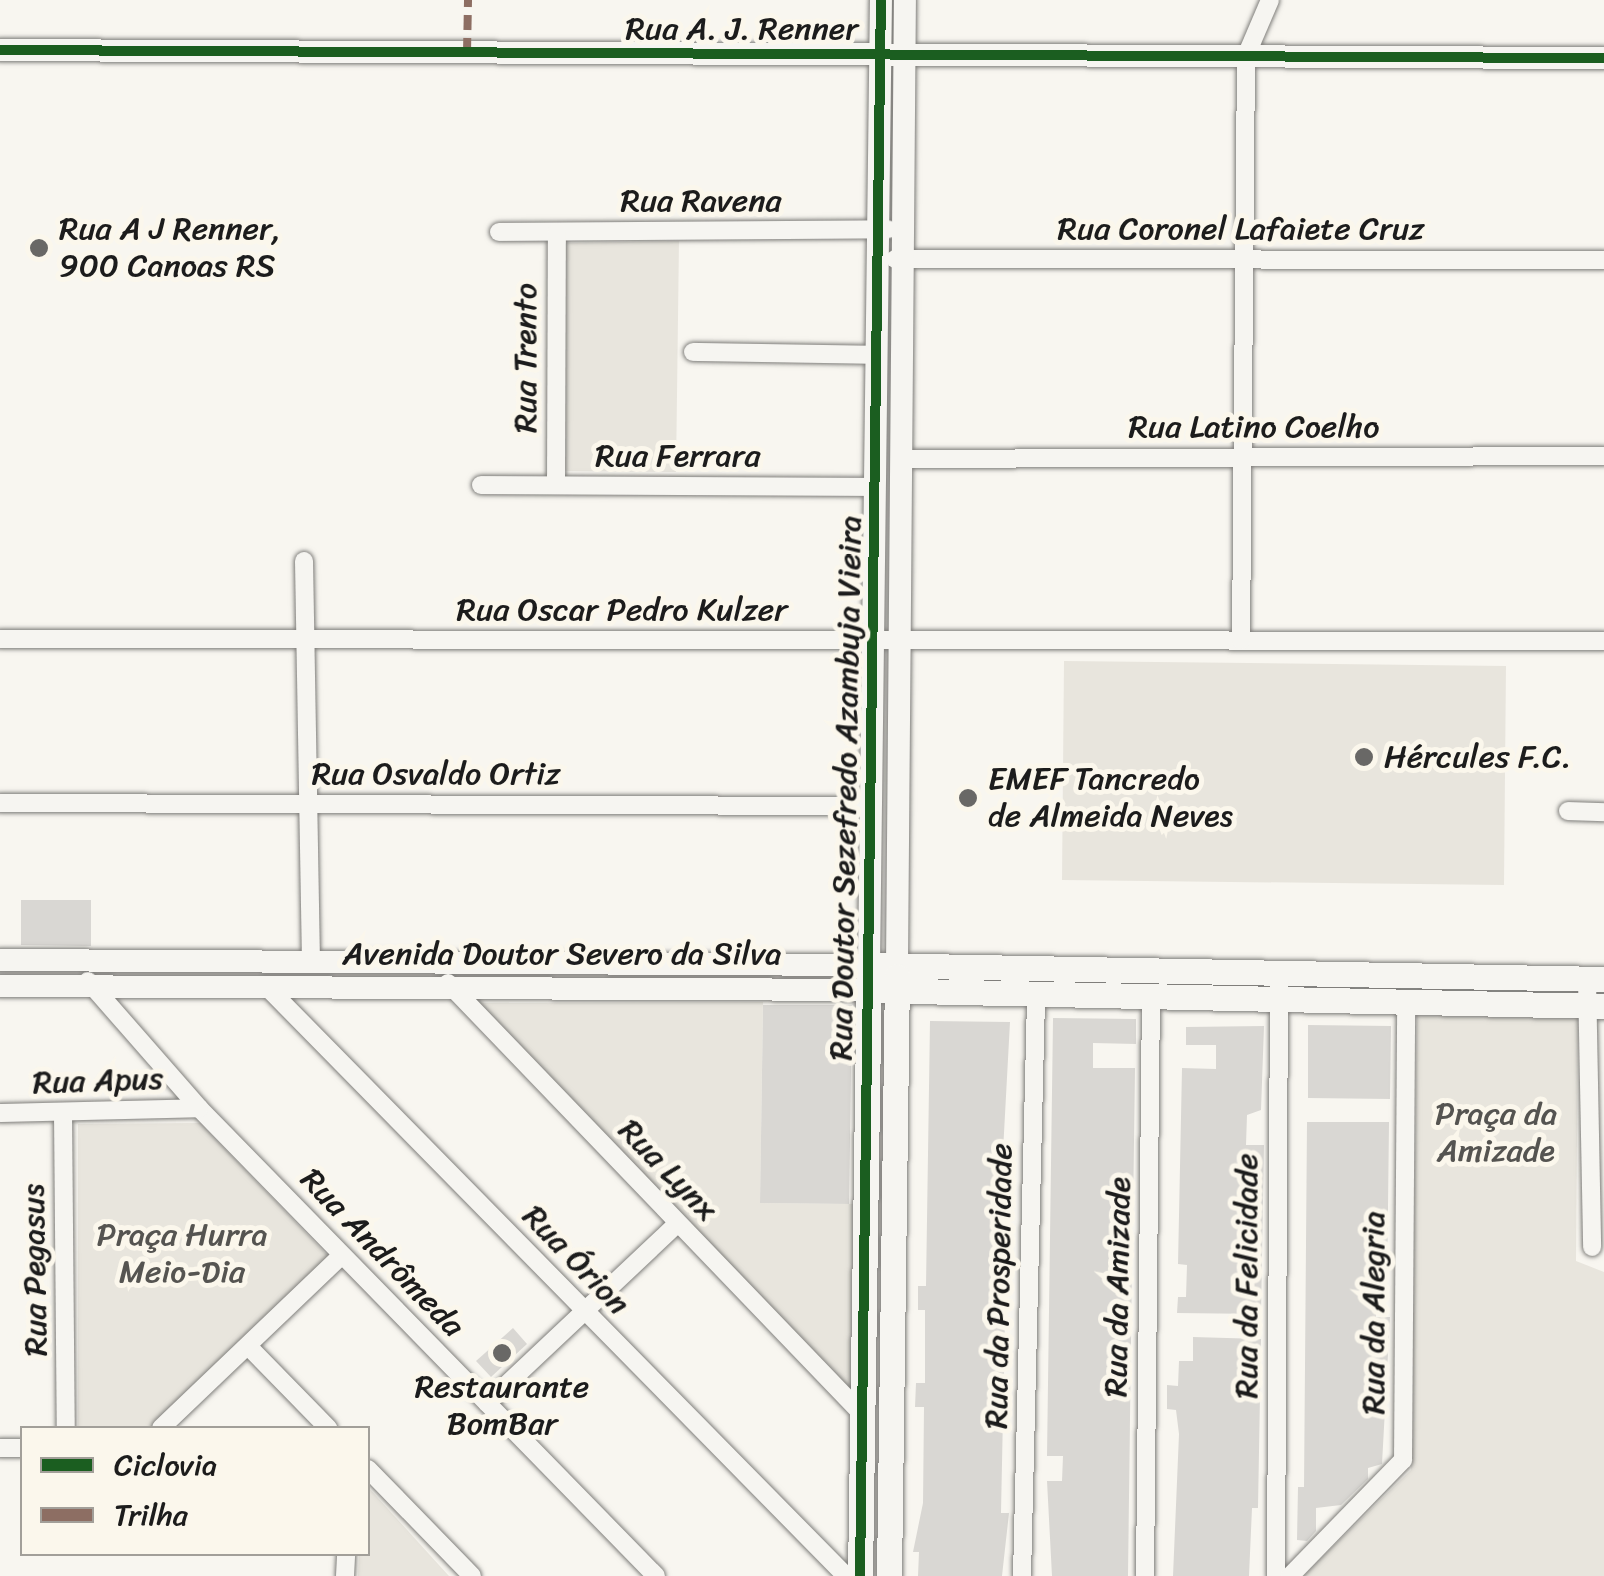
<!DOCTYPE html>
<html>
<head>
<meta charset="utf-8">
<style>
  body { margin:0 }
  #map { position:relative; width:1604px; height:1576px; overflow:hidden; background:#f8f6f0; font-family:Sriracha,sans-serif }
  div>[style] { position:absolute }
  .built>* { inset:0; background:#e8e5dd }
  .building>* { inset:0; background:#d9d7d3 }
  .roads { filter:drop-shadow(0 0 2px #7f7e7b) drop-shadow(0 0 2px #7f7e7b) }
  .minor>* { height:18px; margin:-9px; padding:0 9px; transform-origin:9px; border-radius:9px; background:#f6f5f1 }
  .tertiary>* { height:22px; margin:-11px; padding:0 11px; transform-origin:11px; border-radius:11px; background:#f6f5f1 }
  .secondary>* { height:25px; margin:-12.5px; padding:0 12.5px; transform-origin:12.5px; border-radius:12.5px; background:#f6f5f1 }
  .quiet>* { height:8px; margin-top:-4px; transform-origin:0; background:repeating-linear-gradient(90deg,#8d6e63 0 15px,transparent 0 23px) }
  .cycleway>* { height:10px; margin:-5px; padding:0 5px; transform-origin:5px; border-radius:5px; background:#1b5e20 }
  .dots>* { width:28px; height:28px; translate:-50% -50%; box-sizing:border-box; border:5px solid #fbf7ec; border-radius:50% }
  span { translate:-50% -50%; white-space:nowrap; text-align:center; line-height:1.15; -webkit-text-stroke:10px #fbf7ec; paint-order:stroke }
  .street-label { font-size:32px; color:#1c1c1c }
  .poi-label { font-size:32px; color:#1c1c1c }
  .left { translate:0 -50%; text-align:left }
  .park-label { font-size:32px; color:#555451 }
  .legend { position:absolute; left:20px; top:1426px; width:350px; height:130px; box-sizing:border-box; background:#fbf7ec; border:2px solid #a29f99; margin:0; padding:12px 18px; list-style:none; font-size:30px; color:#1c1c1c }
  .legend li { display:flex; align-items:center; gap:20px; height:50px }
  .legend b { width:50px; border:2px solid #a29f99 }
</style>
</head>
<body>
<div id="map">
  <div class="built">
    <div style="clip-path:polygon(679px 241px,676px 472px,563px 471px,564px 243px)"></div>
    <div style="clip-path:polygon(1064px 661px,1506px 666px,1504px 885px,1062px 880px)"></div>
    <div style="clip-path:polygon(763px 1002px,760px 1203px,855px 1204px,855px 1396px,472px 1003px)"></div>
    <div style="clip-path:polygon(1417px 1013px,1578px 1016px,1576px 1261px,1604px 1272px,1604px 1576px,1303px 1576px,1411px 1470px)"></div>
    <div style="clip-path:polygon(200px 1123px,328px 1256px,150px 1428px,78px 1428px,78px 1124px)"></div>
    <div style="clip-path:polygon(368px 1487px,449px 1576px,358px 1576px,359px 1554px,368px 1554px)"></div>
  </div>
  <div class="building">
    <div style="clip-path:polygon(21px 900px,91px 900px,91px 946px,21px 945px)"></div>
    <div style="clip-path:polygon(763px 1005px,852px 1005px,849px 1204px,760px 1203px)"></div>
    <div style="clip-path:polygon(1053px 1018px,1136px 1019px,1136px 1044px,1093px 1043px,1093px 1068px,1135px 1068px,1133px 1214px,1123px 1214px,1123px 1225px,1113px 1225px,1112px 1262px,1132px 1263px,1128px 1576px,1052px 1576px,1047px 1481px,1062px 1481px,1063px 1456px,1047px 1456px)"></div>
    <div style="clip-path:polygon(930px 1021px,1010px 1022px,1002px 1170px,1008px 1170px,1001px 1513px,1009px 1513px,1002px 1576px,918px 1576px,919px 1552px,913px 1552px,923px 1503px,924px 1407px,915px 1407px,916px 1383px,925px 1383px,925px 1310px,918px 1310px,918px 1286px,926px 1286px)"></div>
    <div style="clip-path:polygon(1308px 1025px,1391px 1026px,1390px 1099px,1308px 1098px)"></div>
    <div style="clip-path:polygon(1264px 1026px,1261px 1110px,1247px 1115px,1246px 1145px,1264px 1145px,1261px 1314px,1177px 1313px,1178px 1297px,1186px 1297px,1187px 1265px,1178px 1264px,1182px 1068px,1216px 1069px,1216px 1045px,1186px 1045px,1186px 1027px)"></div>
    <div style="clip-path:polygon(1307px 1122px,1389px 1122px,1387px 1293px,1376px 1293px,1376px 1317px,1390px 1317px,1382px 1464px,1368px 1468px,1368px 1479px,1341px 1505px,1316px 1508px,1316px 1531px,1307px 1541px,1297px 1540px,1298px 1487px,1304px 1487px)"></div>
    <div style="clip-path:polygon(513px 1328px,527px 1344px,491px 1377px,476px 1361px)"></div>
    <div style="clip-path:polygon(1193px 1337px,1261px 1339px,1258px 1508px,1252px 1508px,1249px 1576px,1173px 1576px,1179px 1434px,1176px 1410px,1167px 1409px,1167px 1385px,1178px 1386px,1179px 1361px,1193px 1361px)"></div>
  </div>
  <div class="roads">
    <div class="minor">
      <div style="left:499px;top:232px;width:389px;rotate:-0.4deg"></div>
      <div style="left:895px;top:259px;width:709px;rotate:0.08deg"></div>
      <div style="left:693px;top:352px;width:184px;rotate:0.9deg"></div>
      <div style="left:903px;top:459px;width:701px;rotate:-0.25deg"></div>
      <div style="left:481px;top:485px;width:394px;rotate:0.3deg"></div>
      <div style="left:556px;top:485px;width:253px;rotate:-89.8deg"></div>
      <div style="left:304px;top:561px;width:400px;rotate:89deg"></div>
      <div style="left:0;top:639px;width:1604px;rotate:0.07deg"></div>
      <div style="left:1241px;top:640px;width:584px;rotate:-89.51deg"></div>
      <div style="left:1246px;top:56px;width:61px;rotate:-66.8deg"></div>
      <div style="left:0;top:803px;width:871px;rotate:0.2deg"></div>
      <div style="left:1568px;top:811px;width:36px;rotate:2deg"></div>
      <div style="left:1587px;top:979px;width:268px;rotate:88.9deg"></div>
      <div style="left:88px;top:981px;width:169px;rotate:48.8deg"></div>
      <div style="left:199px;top:1108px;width:654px;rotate:45.68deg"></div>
      <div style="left:448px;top:983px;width:598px;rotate:46.15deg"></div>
      <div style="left:265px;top:985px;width:829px;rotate:45.49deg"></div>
      <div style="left:63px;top:1112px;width:316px;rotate:89.5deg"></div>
      <div style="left:0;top:1113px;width:199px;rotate:-1.4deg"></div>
      <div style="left:248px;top:1346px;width:115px;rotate:45.7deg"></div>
      <div style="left:487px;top:1403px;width:262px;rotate:-43.3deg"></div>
      <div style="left:161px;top:1428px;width:250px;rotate:-43.7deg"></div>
      <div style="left:0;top:1448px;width:22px"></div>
      <div style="left:368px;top:1469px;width:149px;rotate:45.8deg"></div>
      <div style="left:345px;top:1576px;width:22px;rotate:-87deg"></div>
      <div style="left:1022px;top:1576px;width:579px;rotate:-88.61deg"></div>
      <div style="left:1145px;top:1576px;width:578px;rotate:-89.41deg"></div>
      <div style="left:1276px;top:1576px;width:600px;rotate:-89.71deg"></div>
      <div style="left:1290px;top:1576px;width:162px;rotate:-45.8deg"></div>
      <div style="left:1403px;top:1460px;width:456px;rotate:-89.6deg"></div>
    </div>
    <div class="tertiary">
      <div style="left:0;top:50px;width:1604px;rotate:0.29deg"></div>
      <div style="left:0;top:960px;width:869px;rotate:0.33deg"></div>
      <div style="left:869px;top:965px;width:965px;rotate:-89.29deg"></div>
      <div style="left:897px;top:965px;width:965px;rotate:-89.53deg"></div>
      <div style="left:0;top:986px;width:868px;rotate:0.26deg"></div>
    </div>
    <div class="secondary">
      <div style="left:868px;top:990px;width:736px;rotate:1.25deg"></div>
      <div style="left:860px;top:1576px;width:611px;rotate:-89.16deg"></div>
      <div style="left:869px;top:965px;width:735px;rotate:1.09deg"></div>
      <div style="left:889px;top:1576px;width:600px;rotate:-89.24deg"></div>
    </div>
  </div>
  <div class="quiet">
    <div style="left:467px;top:53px;width:53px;rotate:-88.9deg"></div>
  </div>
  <div class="cycleway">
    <div style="left:0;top:50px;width:1604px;rotate:0.29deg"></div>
    <div style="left:860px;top:1576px;width:1576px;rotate:-89.24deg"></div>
  </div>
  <div class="dots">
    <div style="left:39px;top:248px;background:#696866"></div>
    <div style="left:1364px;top:757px;background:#696866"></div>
    <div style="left:968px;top:798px;background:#696866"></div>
    <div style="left:502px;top:1353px;background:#696866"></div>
  </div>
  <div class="street-label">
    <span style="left:742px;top:29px">Rua A. J. Renner</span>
    <span style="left:701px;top:201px">Rua Ravena</span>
    <span style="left:1241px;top:229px">Rua Coronel Lafaiete Cruz</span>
    <span style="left:526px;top:358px;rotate:-90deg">Rua Trento</span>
    <span style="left:1254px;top:427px">Rua Latino Coelho</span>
    <span style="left:678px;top:456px">Rua Ferrara</span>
    <span style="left:622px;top:610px">Rua Oscar Pedro Kulzer</span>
    <span style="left:436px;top:774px">Rua Osvaldo Ortiz</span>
    <span style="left:846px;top:788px;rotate:-89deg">Rua Doutor Sezefredo Azambuja Vieira</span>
    <span style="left:562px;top:954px">Avenida Doutor Severo da Silva</span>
    <span style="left:98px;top:1081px;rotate:-2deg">Rua Apus</span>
    <span style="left:668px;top:1170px;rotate:46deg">Rua Lynx</span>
    <span style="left:382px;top:1253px;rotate:46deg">Rua Andrômeda</span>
    <span style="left:576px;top:1260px;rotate:46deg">Rua Órion</span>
    <span style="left:35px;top:1270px;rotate:-91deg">Rua Pegasus</span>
    <span style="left:1247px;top:1276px;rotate:-90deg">Rua da Felicidade</span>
    <span style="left:999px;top:1286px;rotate:-89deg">Rua da Prosperidade</span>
    <span style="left:1118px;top:1287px;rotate:-89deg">Rua da Amizade</span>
    <span style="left:1374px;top:1313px;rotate:-90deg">Rua da Alegria</span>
  </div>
  <div class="poi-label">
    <span class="left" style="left:59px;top:248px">Rua A J Renner,<br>900 Canoas RS</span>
    <span class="left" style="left:1384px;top:757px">Hércules F.C.</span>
    <span class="left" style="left:988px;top:798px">EMEF Tancredo<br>de Almeida Neves</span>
    <span style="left:502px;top:1406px">Restaurante<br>BomBar</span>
  </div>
  <div class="park-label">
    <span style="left:1496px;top:1133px">Praça da<br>Amizade</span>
    <span style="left:182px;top:1254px">Praça Hurra<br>Meio-Dia</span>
  </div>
  <ul class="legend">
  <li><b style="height:12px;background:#1b5e20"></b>Ciclovia</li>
  <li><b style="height:12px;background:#8d6e63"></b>Trilha</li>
  </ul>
</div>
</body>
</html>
